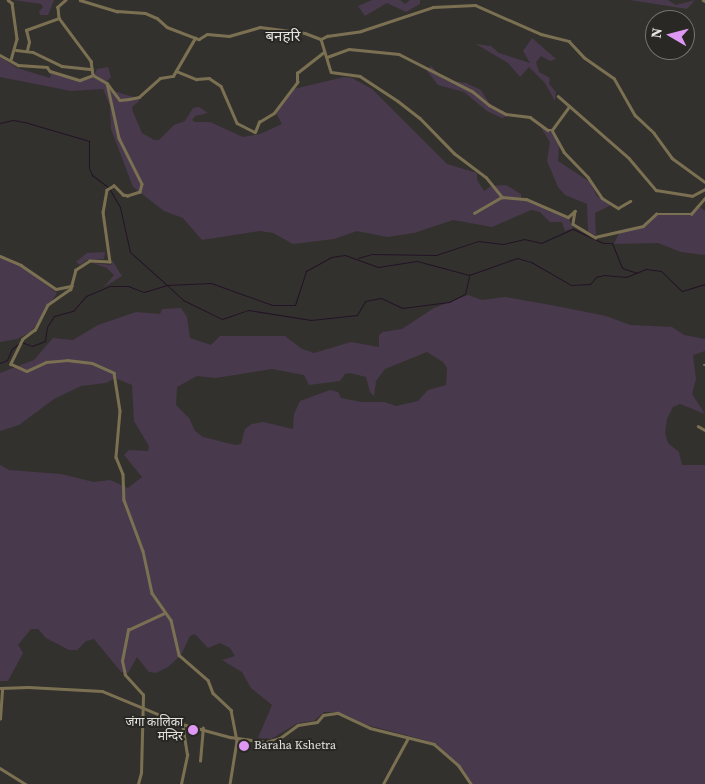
<!DOCTYPE html>
<html>
<head>
<meta charset="utf-8">
<style>
  body { margin:0 }
  #map { position:relative; width:705px; height:784px; overflow:hidden; background:#33312d; font-family:"Source Serif 4","Noto Sans Devanagari",serif }
  div>[style] { position:absolute }
  .green>* { inset:0; background:#48394d }
  .stream>* { height:1px; margin:-0.5px; padding:0 0.5px; transform-origin:0.5px; border-radius:0.5px; background:#231327 }
  .street>* { height:2.5px; margin:-1.25px; padding:0 1.25px; transform-origin:1.25px; border-radius:1.25px; background:#7b7152 }
  .dots>* { width:14px; height:14px; translate:-50% -50%; box-sizing:border-box; border:2px solid #292824; border-radius:50% }
  span { translate:-50% -50%; white-space:nowrap; text-align:center; line-height:1.15; -webkit-text-stroke:4px #292824; paint-order:stroke }
  .poi-label { font-size:12px; color:#e4e4e1 }
  .right { translate:-100% -50%; text-align:right }
  .left { translate:0 -50%; text-align:left }
  .quarter-label { font-size:15px; color:#e4e4e1 }
  .north { position:absolute; left:645px; top:10px; width:50px; height:50px; box-sizing:border-box; background:#292824; border:1px solid #747370; border-radius:50%; rotate:278deg; font-size:14px; font-weight:700; line-height:20px; text-align:center; color:#e4e4e1 }
  .north::after { content:''; display:block; margin:auto; width:18px; height:22px; background:#de98f3; clip-path:polygon(50% 0,100% 100%,50% 72%,0 100%) }
</style>
</head>
<body>
<div id="map">
  <div class="green">
    <div style="clip-path:polygon(13px 0,54px 0,48px 15px,40px 15px,39px 12px,43px 7px,41px 4px)"></div>
    <div style="clip-path:polygon(372px 0,400px 0,405px 4px,410px 0,420px 0,420px 4px,406px 12px,387px 3px,365px 16px,358px 6px)"></div>
    <div style="clip-path:polygon(630px 0,668px 0,676px 5px,695px 0,687px 9px)"></div>
    <div style="clip-path:polygon(532px 38px,556px 59px,550px 61px,541px 56px,536px 62px,539px 72px,550px 78px,549px 84px,556px 92px,555px 101px,545px 83px,529px 67px,520px 77px,508px 63px,476px 44px,491px 46px,499px 53px,530px 63px,523px 51px)"></div>
    <div style="clip-path:polygon(0 57px,17px 68px,50px 78px,51px 73px,58px 73px,80px 81px,94px 75px,97px 69px,108px 67px,111px 77px,106px 82px,110px 90px,137px 98px,139px 101px,132px 107px,133px 112px,142px 133px,154px 140px,159px 140px,174px 125px,185px 121px,193px 108px,199px 107px,208px 113px,195px 116px,192px 120px,195px 122px,210px 122px,243px 137px,260px 134px,282px 124px,276px 113px,294px 89px,344px 77px,352px 78px,372px 89px,447px 164px,477px 173px,477px 180px,484px 191px,491px 186px,506px 185px,521px 194px,521px 201px,531px 201px,569px 219px,573px 228px,565px 231px,562px 222px,550px 222px,540px 212px,531px 210px,492px 227px,453px 220px,414px 233px,387px 237px,357px 231px,334px 239px,293px 244px,273px 233px,260px 231px,202px 240px,183px 218px,164px 211px,133px 187px,111px 129px,110px 106px,103px 89px,71px 91px,0 77px)"></div>
    <div style="clip-path:polygon(431px 66px,445px 80px,466px 83px,481px 90px,489px 103px,510px 115px,502px 118px,487px 111px,464px 92px,438px 85px,427px 71px)"></div>
    <div style="clip-path:polygon(540px 126px,552px 132px,559px 145px,558px 161px,590px 182px,597px 196px,611px 205px,595px 213px,596px 236px,588px 231px,587px 204px,565px 195px,558px 187px,547px 161px,550px 142px)"></div>
    <div style="clip-path:polygon(700px 207px,705px 211px,705px 255px,681px 252px,658px 243px,614px 244px,619px 233px,643px 227px,656px 215px,692px 215px)"></div>
    <div style="clip-path:polygon(105px 252px,104px 259px,87px 260px,80px 265px,76px 262px,87px 253px)"></div>
    <div style="clip-path:polygon(0 257px,25px 269px,57px 293px,31px 332px,17px 339px,0 342px)"></div>
    <div style="clip-path:polygon(112px 260px,122px 276px,104px 287px,114px 275px,107px 268px,92px 263px,111px 265px)"></div>
    <div style="clip-path:polygon(evenodd,468px 295px,482px 300px,505px 297px,556px 306px,606px 316px,630px 325px,672px 327px,684px 335px,705px 339px,705px 351px,693px 355px,696px 379px,692px 394px,705px 414px,680px 404px,673px 407px,667px 419px,665px 433px,668px 443px,679px 452px,682px 465px,705px 465px,705px 784px,472px 784px,436px 743px,367px 725px,338px 712px,324px 712px,314px 721px,298px 723px,271px 739px,258px 738px,272px 705px,251px 688px,242px 672px,222px 660px,235px 656px,230px 648px,220px 643px,208px 648px,195px 634px,190px 636px,181px 655px,168px 667px,156px 673px,149px 672px,137px 657px,128px 673px,121px 672px,94px 639px,86px 641px,77px 650px,69px 650px,46px 638px,38px 629px,31px 629px,18px 645px,23px 653px,8px 681px,0 681px,0 465px,9px 470px,61px 474px,94px 482px,110px 480px,128px 488px,142px 477px,124px 455px,129px 450px,148px 451px,149px 446px,134px 421px,132px 385px,115px 378px,106px 383px,81px 386px,54px 399px,19px 425px,0 431px,0 373px,34px 360px,53px 338px,73px 340px,98px 325px,136px 312px,160px 314px,162px 309px,181px 308px,187px 317px,190px 338px,211px 345px,220px 336px,285px 336px,302px 349px,314px 353px,351px 342px,379px 347px,379px 335px,383px 332px,402px 329px,434px 308px,468px 295px,427px 352px,443px 362px,447px 368px,446px 385px,428px 390px,418px 401px,396px 406px,384px 402px,361px 402px,341px 398px,338px 392px,330px 390px,300px 401px,294px 414px,293px 429px,263px 422px,252px 424px,245px 429px,241px 444px,235px 445px,203px 437px,195px 431px,189px 418px,176px 405px,177px 387px,197px 376px,216px 378px,272px 369px,304px 375px,309px 385px,340px 381px,345px 374px,350px 373px,366px 377px,370px 392px,374px 396px,376px 381px,385px 369px,427px 352px)"></div>
  </div>
  <div class="stream">
    <div style="left:0;top:123px;width:13px;rotate:-13deg"></div>
    <div style="left:13px;top:120px;width:15px;rotate:11deg"></div>
    <div style="left:28px;top:123px;width:64px;rotate:16.4deg"></div>
    <div style="left:89px;top:141px;width:27px;rotate:90deg"></div>
    <div style="left:89px;top:168px;width:8px;rotate:67deg"></div>
    <div style="left:92px;top:175px;width:21px;rotate:37deg"></div>
    <div style="left:109px;top:188px;width:22px;rotate:60deg"></div>
    <div style="left:120px;top:207px;width:46px;rotate:77.5deg"></div>
    <div style="left:130px;top:252px;width:50px;rotate:41.7deg"></div>
    <div style="left:167px;top:285px;width:44px;rotate:-2.6deg"></div>
    <div style="left:211px;top:283px;width:65px;rotate:19.8deg"></div>
    <div style="left:272px;top:305px;width:23px"></div>
    <div style="left:295px;top:305px;width:36px;rotate:-72deg"></div>
    <div style="left:306px;top:271px;width:29px;rotate:-29deg"></div>
    <div style="left:331px;top:257px;width:14px;rotate:-8deg"></div>
    <div style="left:345px;top:255px;width:35px;rotate:20deg"></div>
    <div style="left:378px;top:267px;width:39px;rotate:-9deg"></div>
    <div style="left:417px;top:261px;width:54px;rotate:15.1deg"></div>
    <div style="left:469px;top:275px;width:51px;rotate:-19.5deg"></div>
    <div style="left:517px;top:258px;width:15px;rotate:16deg"></div>
    <div style="left:531px;top:262px;width:46px;rotate:29.9deg"></div>
    <div style="left:571px;top:285px;width:19px;rotate:-3deg"></div>
    <div style="left:590px;top:284px;width:9px;rotate:-49deg"></div>
    <div style="left:596px;top:277px;width:8px;rotate:-14deg"></div>
    <div style="left:604px;top:275px;width:22px;rotate:5deg"></div>
    <div style="left:626px;top:277px;width:22px;rotate:-22deg"></div>
    <div style="left:646px;top:269px;width:15px;rotate:8deg"></div>
    <div style="left:661px;top:271px;width:29px;rotate:44deg"></div>
    <div style="left:682px;top:291px;width:24px;rotate:-17deg"></div>
    <div style="left:358px;top:258px;width:15px;rotate:-16deg"></div>
    <div style="left:372px;top:254px;width:64px;rotate:0.9deg"></div>
    <div style="left:436px;top:255px;width:44px;rotate:-18.4deg"></div>
    <div style="left:478px;top:241px;width:25px;rotate:7deg"></div>
    <div style="left:503px;top:244px;width:22px;rotate:-13deg"></div>
    <div style="left:524px;top:239px;width:17px;rotate:13deg"></div>
    <div style="left:541px;top:243px;width:35px;rotate:-24deg"></div>
    <div style="left:573px;top:229px;width:33px;rotate:25deg"></div>
    <div style="left:603px;top:243px;width:9px"></div>
    <div style="left:612px;top:243px;width:27px;rotate:68deg"></div>
    <div style="left:622px;top:268px;width:16px;rotate:18deg"></div>
    <div style="left:0;top:363px;width:8px;rotate:-23deg"></div>
    <div style="left:7px;top:360px;width:12px;rotate:-66deg"></div>
    <div style="left:12px;top:349px;width:11px;rotate:-38deg"></div>
    <div style="left:21px;top:342px;width:12px;rotate:20deg"></div>
    <div style="left:32px;top:346px;width:14px;rotate:-21deg"></div>
    <div style="left:45px;top:341px;width:14px;rotate:-82deg"></div>
    <div style="left:47px;top:327px;width:13px;rotate:-58deg"></div>
    <div style="left:54px;top:316px;width:20px;rotate:-15deg"></div>
    <div style="left:73px;top:311px;width:20px;rotate:-49deg"></div>
    <div style="left:86px;top:296px;width:26px;rotate:-23deg"></div>
    <div style="left:110px;top:286px;width:18px"></div>
    <div style="left:128px;top:286px;width:17px;rotate:21deg"></div>
    <div style="left:144px;top:292px;width:24px;rotate:-17deg"></div>
    <div style="left:167px;top:285px;width:22px;rotate:43deg"></div>
    <div style="left:183px;top:300px;width:43px;rotate:26deg"></div>
    <div style="left:222px;top:319px;width:28px;rotate:-19deg"></div>
    <div style="left:248px;top:310px;width:64px;rotate:9deg"></div>
    <div style="left:311px;top:320px;width:46px;rotate:-6.2deg"></div>
    <div style="left:357px;top:315px;width:16px;rotate:-60deg"></div>
    <div style="left:365px;top:301px;width:16px;rotate:-11deg"></div>
    <div style="left:381px;top:298px;width:23px;rotate:25deg"></div>
    <div style="left:402px;top:308px;width:47px;rotate:-7.3deg"></div>
    <div style="left:449px;top:302px;width:18px;rotate:-27deg"></div>
    <div style="left:465px;top:294px;width:18px;rotate:-77deg"></div>
  </div>
  <div class="street">
    <div style="left:8px;top:0;width:5px;rotate:37deg"></div>
    <div style="left:12px;top:3px;width:36px;rotate:82deg"></div>
    <div style="left:17px;top:39px;width:22px;rotate:106deg"></div>
    <div style="left:66px;top:0;width:11px;rotate:139deg"></div>
    <div style="left:58px;top:7px;width:11px;rotate:85deg"></div>
    <div style="left:59px;top:18px;width:54px;rotate:53.3deg"></div>
    <div style="left:91px;top:61px;width:14px;rotate:82deg"></div>
    <div style="left:80px;top:0;width:39px;rotate:17deg"></div>
    <div style="left:117px;top:11px;width:28px;rotate:4deg"></div>
    <div style="left:145px;top:13px;width:13px;rotate:23deg"></div>
    <div style="left:157px;top:18px;width:13px;rotate:42deg"></div>
    <div style="left:167px;top:27px;width:34px;rotate:21deg"></div>
    <div style="left:199px;top:39px;width:9px;rotate:-32deg"></div>
    <div style="left:207px;top:34px;width:22px;rotate:5deg"></div>
    <div style="left:229px;top:36px;width:32px;rotate:-16deg"></div>
    <div style="left:260px;top:27px;width:45px;rotate:7.6deg"></div>
    <div style="left:305px;top:33px;width:17px;rotate:21deg"></div>
    <div style="left:321px;top:39px;width:7px;rotate:-27deg"></div>
    <div style="left:327px;top:36px;width:34px;rotate:-8deg"></div>
    <div style="left:361px;top:31px;width:76px;rotate:-18.4deg"></div>
    <div style="left:433px;top:7px;width:42px;rotate:-2.7deg"></div>
    <div style="left:475px;top:5px;width:72px;rotate:23.7deg"></div>
    <div style="left:541px;top:34px;width:29px;rotate:14deg"></div>
    <div style="left:569px;top:41px;width:23px;rotate:47deg"></div>
    <div style="left:585px;top:58px;width:35px;rotate:35deg"></div>
    <div style="left:614px;top:78px;width:43px;rotate:60.4deg"></div>
    <div style="left:635px;top:115px;width:26px;rotate:43deg"></div>
    <div style="left:654px;top:133px;width:31px;rotate:54deg"></div>
    <div style="left:672px;top:158px;width:41px;rotate:36deg"></div>
    <div style="left:703px;top:0;width:2px;rotate:27deg"></div>
    <div style="left:321px;top:39px;width:34px;rotate:73deg"></div>
    <div style="left:331px;top:72px;width:29px;rotate:8deg"></div>
    <div style="left:360px;top:76px;width:45px;rotate:33.3deg"></div>
    <div style="left:398px;top:101px;width:28px;rotate:38deg"></div>
    <div style="left:420px;top:118px;width:49px;rotate:45.8deg"></div>
    <div style="left:454px;top:153px;width:40px;rotate:37deg"></div>
    <div style="left:486px;top:177px;width:26px;rotate:51deg"></div>
    <div style="left:16px;top:50px;width:17px;rotate:7deg"></div>
    <div style="left:33px;top:52px;width:32px;rotate:26deg"></div>
    <div style="left:62px;top:66px;width:30px;rotate:6deg"></div>
    <div style="left:27px;top:50px;width:8px;rotate:-76deg"></div>
    <div style="left:29px;top:42px;width:12px;rotate:-104deg"></div>
    <div style="left:26px;top:30px;width:35px;rotate:-20deg"></div>
    <div style="left:0;top:55px;width:21px;rotate:29deg"></div>
    <div style="left:18px;top:65px;width:29px;rotate:4deg"></div>
    <div style="left:47px;top:67px;width:5px;rotate:53deg"></div>
    <div style="left:50px;top:71px;width:31px;rotate:17deg"></div>
    <div style="left:80px;top:80px;width:14px;rotate:-21deg"></div>
    <div style="left:93px;top:75px;width:16px;rotate:30deg"></div>
    <div style="left:107px;top:83px;width:21px;rotate:53deg"></div>
    <div style="left:120px;top:100px;width:9px;rotate:-6deg"></div>
    <div style="left:129px;top:99px;width:10px;rotate:-11deg"></div>
    <div style="left:139px;top:97px;width:28px;rotate:-42deg"></div>
    <div style="left:160px;top:78px;width:13px;rotate:-9deg"></div>
    <div style="left:173px;top:76px;width:44px;rotate:-59.9deg"></div>
    <div style="left:327px;top:57px;width:23px;rotate:-20deg"></div>
    <div style="left:349px;top:49px;width:50px;rotate:5.7deg"></div>
    <div style="left:399px;top:54px;width:82px;rotate:26.9deg"></div>
    <div style="left:472px;top:91px;width:22px;rotate:39deg"></div>
    <div style="left:489px;top:105px;width:19px;rotate:28deg"></div>
    <div style="left:506px;top:114px;width:24px;rotate:7deg"></div>
    <div style="left:530px;top:117px;width:22px;rotate:36deg"></div>
    <div style="left:548px;top:130px;width:4px"></div>
    <div style="left:552px;top:130px;width:29px;rotate:-54deg"></div>
    <div style="left:176px;top:71px;width:22px;rotate:22deg"></div>
    <div style="left:196px;top:79px;width:13px;rotate:-4deg"></div>
    <div style="left:209px;top:78px;width:14px;rotate:34deg"></div>
    <div style="left:221px;top:86px;width:40px;rotate:66.6deg"></div>
    <div style="left:237px;top:123px;width:20px;rotate:27deg"></div>
    <div style="left:255px;top:132px;width:11px;rotate:-68deg"></div>
    <div style="left:259px;top:122px;width:17px;rotate:-31deg"></div>
    <div style="left:274px;top:113px;width:39px;rotate:-53deg"></div>
    <div style="left:297px;top:82px;width:9px;rotate:-90deg"></div>
    <div style="left:297px;top:73px;width:34px;rotate:-38deg"></div>
    <div style="left:107px;top:83px;width:56px;rotate:77.7deg"></div>
    <div style="left:119px;top:138px;width:51px;rotate:63.4deg"></div>
    <div style="left:142px;top:184px;width:8px;rotate:104deg"></div>
    <div style="left:140px;top:192px;width:13px;rotate:162deg"></div>
    <div style="left:128px;top:196px;width:5px;rotate:-169deg"></div>
    <div style="left:123px;top:195px;width:13px;rotate:-135deg"></div>
    <div style="left:114px;top:186px;width:8px;rotate:150deg"></div>
    <div style="left:107px;top:190px;width:22px;rotate:100deg"></div>
    <div style="left:103px;top:212px;width:50px;rotate:82deg"></div>
    <div style="left:110px;top:262px;width:20px;rotate:-177deg"></div>
    <div style="left:90px;top:261px;width:17px;rotate:147deg"></div>
    <div style="left:76px;top:270px;width:20px;rotate:105deg"></div>
    <div style="left:71px;top:289px;width:28px;rotate:145deg"></div>
    <div style="left:48px;top:305px;width:28px;rotate:117deg"></div>
    <div style="left:35px;top:330px;width:15px;rotate:143deg"></div>
    <div style="left:23px;top:339px;width:28px;rotate:116deg"></div>
    <div style="left:11px;top:364px;width:17px;rotate:24deg"></div>
    <div style="left:27px;top:371px;width:21px;rotate:-25deg"></div>
    <div style="left:46px;top:362px;width:21px;rotate:-5deg"></div>
    <div style="left:67px;top:360px;width:25px;rotate:7deg"></div>
    <div style="left:92px;top:363px;width:24px;rotate:24deg"></div>
    <div style="left:114px;top:373px;width:38px;rotate:81deg"></div>
    <div style="left:120px;top:411px;width:46px;rotate:95deg"></div>
    <div style="left:116px;top:457px;width:18px;rotate:68deg"></div>
    <div style="left:123px;top:474px;width:26px;rotate:88deg"></div>
    <div style="left:124px;top:500px;width:54px;rotate:69.6deg"></div>
    <div style="left:143px;top:551px;width:43px;rotate:77.9deg"></div>
    <div style="left:152px;top:593px;width:33px;rotate:55deg"></div>
    <div style="left:171px;top:620px;width:36px;rotate:77deg"></div>
    <div style="left:179px;top:655px;width:38px;rotate:41deg"></div>
    <div style="left:208px;top:680px;width:14px;rotate:69deg"></div>
    <div style="left:213px;top:693px;width:25px;rotate:43deg"></div>
    <div style="left:231px;top:710px;width:32px;rotate:79deg"></div>
    <div style="left:237px;top:741px;width:44px;rotate:99.2deg"></div>
    <div style="left:558px;top:96px;width:94px;rotate:41.1deg"></div>
    <div style="left:629px;top:158px;width:42px;rotate:49.8deg"></div>
    <div style="left:656px;top:190px;width:36px;rotate:9deg"></div>
    <div style="left:692px;top:196px;width:15px;rotate:-28deg"></div>
    <div style="left:552px;top:130px;width:25px;rotate:61deg"></div>
    <div style="left:564px;top:152px;width:35px;rotate:46deg"></div>
    <div style="left:588px;top:177px;width:25px;rotate:56deg"></div>
    <div style="left:602px;top:198px;width:19px;rotate:32deg"></div>
    <div style="left:618px;top:208px;width:14px;rotate:-30deg"></div>
    <div style="left:474px;top:213px;width:32px;rotate:-30deg"></div>
    <div style="left:502px;top:197px;width:24px;rotate:5deg"></div>
    <div style="left:526px;top:199px;width:46px;rotate:23.2deg"></div>
    <div style="left:568px;top:217px;width:9px;rotate:-41deg"></div>
    <div style="left:575px;top:211px;width:13px;rotate:99deg"></div>
    <div style="left:573px;top:224px;width:26px;rotate:31deg"></div>
    <div style="left:595px;top:237px;width:49px;rotate:-12.9deg"></div>
    <div style="left:643px;top:226px;width:18px;rotate:-43deg"></div>
    <div style="left:656px;top:214px;width:35px"></div>
    <div style="left:691px;top:214px;width:21px;rotate:-49deg"></div>
    <div style="left:0;top:256px;width:23px;rotate:23deg"></div>
    <div style="left:21px;top:265px;width:42px;rotate:34.4deg"></div>
    <div style="left:56px;top:289px;width:16px;rotate:-11deg"></div>
    <div style="left:704px;top:365px;width:1px"></div>
    <div style="left:698px;top:426px;width:8px;rotate:30deg"></div>
    <div style="left:0;top:688px;width:28px;rotate:-2deg"></div>
    <div style="left:28px;top:687px;width:74px;rotate:3.1deg"></div>
    <div style="left:102px;top:691px;width:87px;rotate:22.4deg"></div>
    <div style="left:182px;top:724px;width:50px;rotate:15.2deg"></div>
    <div style="left:230px;top:737px;width:36px;rotate:8deg"></div>
    <div style="left:266px;top:742px;width:15px;rotate:-16deg"></div>
    <div style="left:280px;top:738px;width:22px;rotate:-36deg"></div>
    <div style="left:298px;top:725px;width:19px;rotate:-9deg"></div>
    <div style="left:317px;top:722px;width:9px;rotate:-49deg"></div>
    <div style="left:323px;top:715px;width:15px;rotate:-8deg"></div>
    <div style="left:338px;top:713px;width:35px;rotate:25deg"></div>
    <div style="left:370px;top:728px;width:66px;rotate:14deg"></div>
    <div style="left:434px;top:744px;width:33px;rotate:41deg"></div>
    <div style="left:459px;top:766px;width:22px;rotate:56deg"></div>
    <div style="left:0;top:719px;width:30px;rotate:-86deg"></div>
    <div style="left:200px;top:761px;width:33px;rotate:-85deg"></div>
    <div style="left:0;top:768px;width:31px;rotate:32deg"></div>
    <div style="left:138px;top:784px;width:11px;rotate:-75deg"></div>
    <div style="left:141px;top:773px;width:78px;rotate:-88.5deg"></div>
    <div style="left:143px;top:695px;width:27px;rotate:-132deg"></div>
    <div style="left:125px;top:675px;width:14px;rotate:-102deg"></div>
    <div style="left:122px;top:661px;width:32px;rotate:-79deg"></div>
    <div style="left:128px;top:630px;width:40px;rotate:-25deg"></div>
    <div style="left:181px;top:784px;width:30px;rotate:-78deg"></div>
    <div style="left:187px;top:755px;width:31px;rotate:-99deg"></div>
    <div style="left:383px;top:784px;width:52px;rotate:-61.5deg"></div>
  </div>
  <div class="dots">
    <div style="left:193px;top:730px;background:#de98f3"></div>
    <div style="left:244px;top:746px;background:#de98f3"></div>
  </div>
  <div class="poi-label">
    <span class="right" style="left:183px;top:730px">जंगा कालिका<br>मन्दिर</span>
    <span class="left" style="left:254px;top:746px">Baraha Kshetra</span>
  </div>
  <div class="quarter-label">
    <span style="left:283px;top:36px">बनहरि</span>
  </div>
  <div class="north">N</div>
</div>
</body>
</html>
